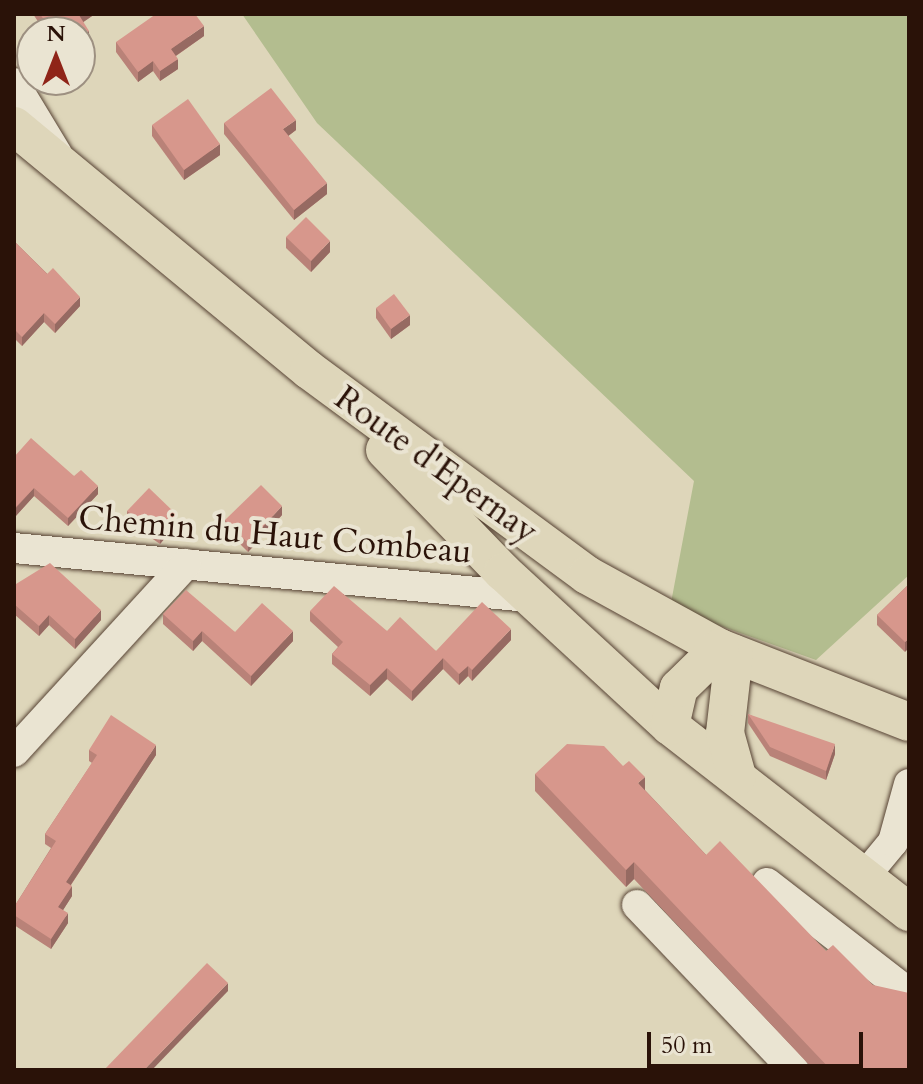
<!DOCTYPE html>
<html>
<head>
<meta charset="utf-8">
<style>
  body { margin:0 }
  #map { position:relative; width:923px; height:1084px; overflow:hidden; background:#ded6ba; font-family:Cardo,serif }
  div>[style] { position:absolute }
  .green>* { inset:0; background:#b3bd8f }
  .roads { filter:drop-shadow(0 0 2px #574334) drop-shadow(0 0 2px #574334) }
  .minor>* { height:30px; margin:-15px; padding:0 15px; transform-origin:15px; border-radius:15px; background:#eae4d2 }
  .major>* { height:38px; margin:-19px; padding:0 19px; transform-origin:19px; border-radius:19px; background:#ded6ba }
  .wall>* { inset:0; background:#b98278 }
  .shaded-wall>* { inset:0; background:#966a62 }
  .building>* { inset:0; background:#d7978c }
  span { translate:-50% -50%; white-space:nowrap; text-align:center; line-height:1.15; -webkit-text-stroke:8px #eae4d2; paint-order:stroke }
  .street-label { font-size:34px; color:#2a1208 }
  .frame { position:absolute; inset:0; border:16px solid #2a1208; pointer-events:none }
  .north { position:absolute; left:16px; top:16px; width:80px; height:80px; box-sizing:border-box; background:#eae4d2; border:2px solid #9d9081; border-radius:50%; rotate:0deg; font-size:22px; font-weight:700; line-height:32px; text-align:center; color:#2a1208 }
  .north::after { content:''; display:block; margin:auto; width:28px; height:36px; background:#8f2418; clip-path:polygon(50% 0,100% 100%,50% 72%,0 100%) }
  .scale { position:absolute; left:647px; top:1032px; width:216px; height:36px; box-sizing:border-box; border:4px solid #2a1208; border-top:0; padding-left:10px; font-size:24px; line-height:28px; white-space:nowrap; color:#2a1208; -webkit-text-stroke:6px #eae4d2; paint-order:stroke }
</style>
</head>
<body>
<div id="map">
  <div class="green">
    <div style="clip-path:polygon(242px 14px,909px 14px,909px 575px,816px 660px,670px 608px,694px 481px,317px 123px)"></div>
  </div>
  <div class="roads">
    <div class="minor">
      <div style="left:14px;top:83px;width:83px;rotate:58.8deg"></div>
      <div style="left:14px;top:548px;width:517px;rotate:5.44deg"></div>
      <div style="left:14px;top:752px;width:255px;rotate:-47.5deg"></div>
      <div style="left:864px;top:877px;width:45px;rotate:-50.4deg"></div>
      <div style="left:893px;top:842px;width:60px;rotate:-74.6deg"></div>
      <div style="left:767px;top:883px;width:180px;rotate:37.8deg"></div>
      <div style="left:637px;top:905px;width:228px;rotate:46.4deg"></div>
    </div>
    <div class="major">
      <div style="left:14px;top:126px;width:383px;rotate:39.6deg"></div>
      <div style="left:309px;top:370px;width:345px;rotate:36.4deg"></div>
      <div style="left:587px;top:575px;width:152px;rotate:28.8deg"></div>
      <div style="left:720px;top:648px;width:203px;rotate:21.4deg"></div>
      <div style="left:385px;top:450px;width:170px;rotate:46deg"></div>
      <div style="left:503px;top:572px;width:227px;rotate:42.7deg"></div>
      <div style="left:670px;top:726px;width:303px;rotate:37.9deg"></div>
      <div style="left:734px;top:654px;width:80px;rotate:96.5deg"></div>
      <div style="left:725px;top:733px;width:45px;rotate:74.4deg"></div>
      <div style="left:670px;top:726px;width:39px;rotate:-77deg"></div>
      <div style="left:679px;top:688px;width:57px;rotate:-44.3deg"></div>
    </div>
  </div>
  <div class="wall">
    <div style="clip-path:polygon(33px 14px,95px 14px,83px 22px,89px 40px,80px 46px,80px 32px,45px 32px)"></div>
    <div style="clip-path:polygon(204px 36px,176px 56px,178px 69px,160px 81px,153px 71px,138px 82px,116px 52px,116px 42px)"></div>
    <div style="clip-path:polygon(224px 123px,296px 130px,288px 136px,327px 194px,294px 220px,224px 134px)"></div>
    <div style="clip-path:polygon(152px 125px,220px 155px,184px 180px,152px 136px)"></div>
    <div style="clip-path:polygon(286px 237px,330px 252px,311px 272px,286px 248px)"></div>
    <div style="clip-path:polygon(14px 241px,80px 306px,55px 333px,44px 322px,22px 346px,16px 340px)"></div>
    <div style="clip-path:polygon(376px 308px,410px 325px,391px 339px,376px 318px)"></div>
    <div style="clip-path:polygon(14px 457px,74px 476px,98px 494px,68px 526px,34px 496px,14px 518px)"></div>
    <div style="clip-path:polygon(127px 511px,176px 525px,160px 544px,127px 521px)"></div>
    <div style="clip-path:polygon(282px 515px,248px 552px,225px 529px,225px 520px)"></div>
    <div style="clip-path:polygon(14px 582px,16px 584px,101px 620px,75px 649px,49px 625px,39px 636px,14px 614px)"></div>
    <div style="clip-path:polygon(909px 584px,905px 652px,877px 625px,877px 615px)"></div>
    <div style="clip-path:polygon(310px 611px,387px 631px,436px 651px,511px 640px,472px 681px,468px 676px,459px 685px,443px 669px,412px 701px,387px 679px,370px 696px,332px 664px,332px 654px,338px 647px,310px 621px)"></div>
    <div style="clip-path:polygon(163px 614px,235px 632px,293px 641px,251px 686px,202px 641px,193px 651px,163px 624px)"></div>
    <div style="clip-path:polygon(748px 714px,835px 754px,826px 780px,770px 756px,748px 723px)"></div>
    <div style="clip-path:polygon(89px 750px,156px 755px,71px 885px,72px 896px,63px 910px,68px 923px,51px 949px,14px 925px,14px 907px,51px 848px,45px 844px,45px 834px,92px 763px,89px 761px)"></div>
    <div style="clip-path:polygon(535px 774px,645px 790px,909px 1070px,814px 1070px,634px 879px,626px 887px,535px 791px)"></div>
  </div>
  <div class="shaded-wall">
    <div style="clip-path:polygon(80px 14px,95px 14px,79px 25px,79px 15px)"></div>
    <div style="clip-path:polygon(204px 26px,204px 36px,171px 59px,171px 49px)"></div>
    <div style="clip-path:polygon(89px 31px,89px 40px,80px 46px,80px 36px)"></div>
    <div style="clip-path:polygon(178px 59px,178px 69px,160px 81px,160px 71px)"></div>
    <div style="clip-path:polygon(153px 61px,153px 71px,138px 82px,138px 72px)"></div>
    <div style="clip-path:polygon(296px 120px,296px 130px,283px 140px,283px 129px)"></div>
    <div style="clip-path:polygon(220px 144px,220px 155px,184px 180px,184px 170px)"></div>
    <div style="clip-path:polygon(327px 183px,327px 194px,294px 220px,294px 210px)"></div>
    <div style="clip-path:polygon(330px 241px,330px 252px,311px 272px,311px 261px)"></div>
    <div style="clip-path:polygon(80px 297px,80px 306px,55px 333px,55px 324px)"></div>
    <div style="clip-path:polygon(44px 313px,44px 322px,22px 346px,22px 337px)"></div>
    <div style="clip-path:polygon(410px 315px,410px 325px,391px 339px,391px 329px)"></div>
    <div style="clip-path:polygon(98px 486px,98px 494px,68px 526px,68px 518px)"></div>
    <div style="clip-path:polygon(34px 488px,34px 496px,14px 518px,14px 510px)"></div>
    <div style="clip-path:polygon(282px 506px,282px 515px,248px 552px,248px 543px)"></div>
    <div style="clip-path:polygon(176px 514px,176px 525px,160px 544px,160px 533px)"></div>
    <div style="clip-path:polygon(101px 610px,101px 620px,75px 649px,75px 639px)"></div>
    <div style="clip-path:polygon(49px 615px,49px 625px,39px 636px,39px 626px)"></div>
    <div style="clip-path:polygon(511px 629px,511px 640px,472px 681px,472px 670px)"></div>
    <div style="clip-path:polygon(202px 631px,202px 641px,193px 651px,193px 641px)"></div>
    <div style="clip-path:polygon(293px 631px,293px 641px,251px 686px,251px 676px)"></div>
    <div style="clip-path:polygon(909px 638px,909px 648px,905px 652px,905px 642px)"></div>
    <div style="clip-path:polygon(443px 658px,443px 669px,412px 701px,412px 691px)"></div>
    <div style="clip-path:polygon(468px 666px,468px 676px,459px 685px,459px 674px)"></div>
    <div style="clip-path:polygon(387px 668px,387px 679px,370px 696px,370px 685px)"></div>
    <div style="clip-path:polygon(835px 744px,835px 754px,826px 780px,826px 771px)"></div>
    <div style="clip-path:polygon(156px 745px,156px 755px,66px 892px,66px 882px)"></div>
    <div style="clip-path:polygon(645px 777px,645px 795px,638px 783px)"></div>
    <div style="clip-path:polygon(634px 862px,634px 879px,626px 887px,626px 870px)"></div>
    <div style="clip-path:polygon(72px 886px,72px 896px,58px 918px,58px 907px)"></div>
    <div style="clip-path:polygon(68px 913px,68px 923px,51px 949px,51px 939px)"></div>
    <div style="clip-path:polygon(228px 983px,228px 991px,152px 1070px,144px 1070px)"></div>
  </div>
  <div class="building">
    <div style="clip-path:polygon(40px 14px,80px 14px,79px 15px,89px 31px,80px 36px,80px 32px,52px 32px)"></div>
    <div style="clip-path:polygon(156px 14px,195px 14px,204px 26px,171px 49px,178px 59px,160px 71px,153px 61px,138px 72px,116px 42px)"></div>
    <div style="clip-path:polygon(271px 88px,296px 120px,283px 129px,327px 183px,294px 210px,224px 123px)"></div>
    <div style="clip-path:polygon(188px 99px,220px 144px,184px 170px,152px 125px)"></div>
    <div style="clip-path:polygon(306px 217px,330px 241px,311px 261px,286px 237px)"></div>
    <div style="clip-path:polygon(14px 241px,47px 274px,53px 268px,80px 297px,55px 324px,44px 313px,22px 337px,16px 331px,14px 333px)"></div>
    <div style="clip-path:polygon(394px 294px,410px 315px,391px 329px,376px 308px)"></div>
    <div style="clip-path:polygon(31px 438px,74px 476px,81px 470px,98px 486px,68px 518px,34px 488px,14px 509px,14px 457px)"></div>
    <div style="clip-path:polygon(261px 485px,282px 506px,248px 543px,225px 520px)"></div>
    <div style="clip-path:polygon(149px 488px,176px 514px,160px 533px,127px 511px)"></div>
    <div style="clip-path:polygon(50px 563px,101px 610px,75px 639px,49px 615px,39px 626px,14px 604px,14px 582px,16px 584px)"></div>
    <div style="clip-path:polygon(909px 584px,909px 638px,905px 642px,877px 615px)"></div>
    <div style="clip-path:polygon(334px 586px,387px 631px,400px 617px,436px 651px,482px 602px,511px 629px,472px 670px,468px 666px,459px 674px,443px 658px,412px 691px,387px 668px,370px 685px,332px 654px,343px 642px,310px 611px)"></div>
    <div style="clip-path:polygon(186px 590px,235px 632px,262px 603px,293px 631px,251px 676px,202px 631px,193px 641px,163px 614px)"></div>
    <div style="clip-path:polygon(748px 714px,835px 744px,826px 771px,770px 747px)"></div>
    <div style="clip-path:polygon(111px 715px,156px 745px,66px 882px,72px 886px,58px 907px,68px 913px,51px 939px,14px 915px,14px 907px,56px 841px,45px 834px,97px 755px,89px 750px)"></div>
    <div style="clip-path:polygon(567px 744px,604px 746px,623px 766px,629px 761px,645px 777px,638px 783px,706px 855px,720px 841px,826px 951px,833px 945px,873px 985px,909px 993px,909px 1070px,831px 1070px,634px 862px,626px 870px,535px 774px)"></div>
    <div style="clip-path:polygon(207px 963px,228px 983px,144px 1070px,104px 1070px)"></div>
  </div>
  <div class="street-label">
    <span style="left:436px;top:465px;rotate:36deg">Route d'Epernay</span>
    <span style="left:275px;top:535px;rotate:5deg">Chemin du Haut Combeau</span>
  </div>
  <div class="frame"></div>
  <div class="north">N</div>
  <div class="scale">50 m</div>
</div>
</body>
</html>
